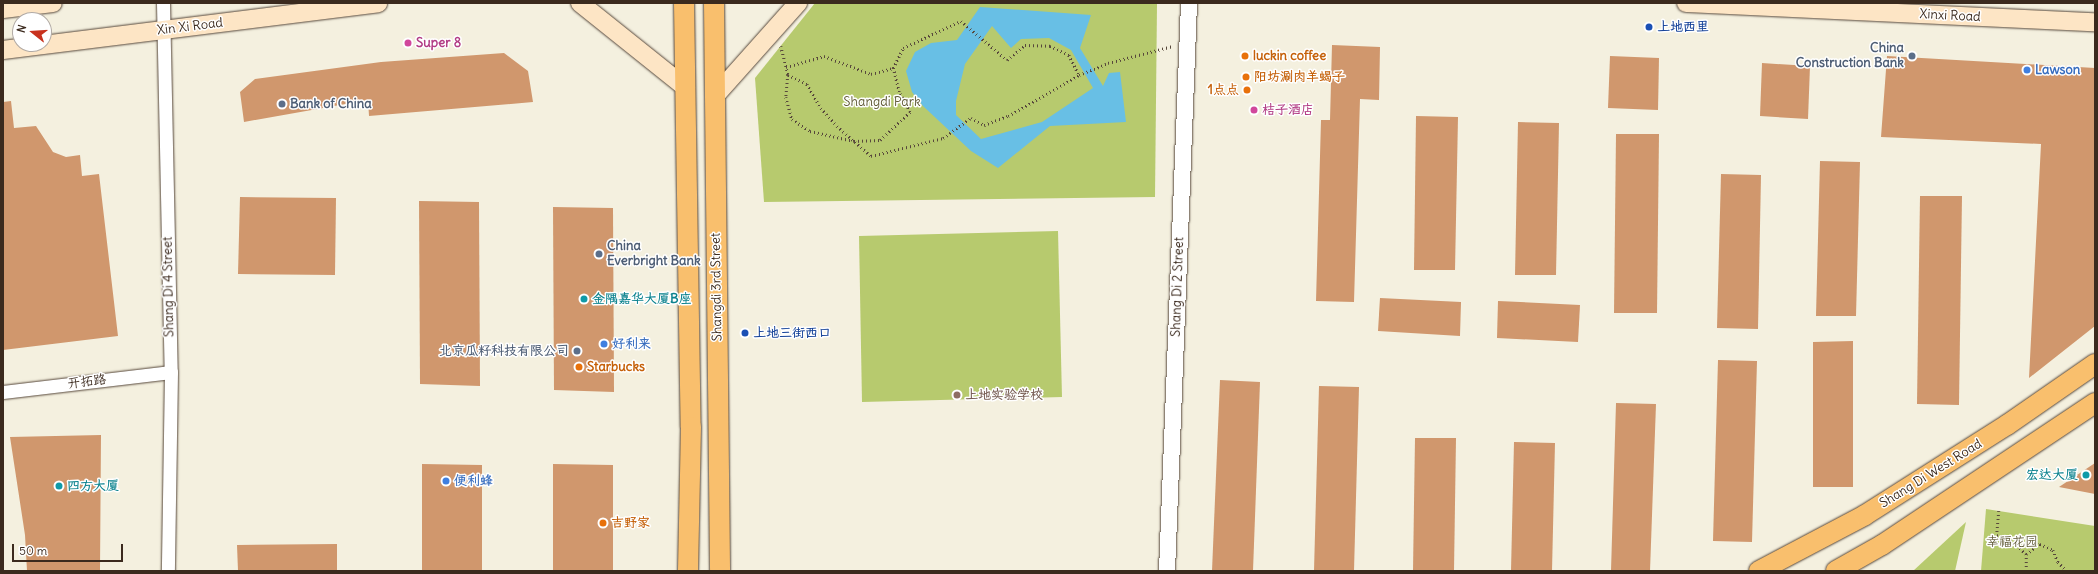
<!DOCTYPE html>
<html>
<head>
<meta charset="utf-8">
<style>
  body { margin:0 }
  #map { position:relative; width:2098px; height:574px; overflow:hidden; background:#f4f0df; font-family:Delius,"LXGW WenKai TC",sans-serif }
  div>[style] { position:absolute }
  .green>* { inset:0; background:#b7ca6e }
  .water>* { inset:0; background:#68bfe5 }
  .building>* { inset:0; background:#d0976d }
  .path>* { height:2.5px; margin-top:-1.25px; transform-origin:0; background:repeating-linear-gradient(90deg,#57483b 0 1px,transparent 0 4px) }
  .roads { filter:drop-shadow(0 0 1px #57483b) drop-shadow(0 0 1px #57483b) }
  .minor>* { height:13px; margin:-6.5px; padding:0 6.5px; transform-origin:6.5px; border-radius:6.5px; background:#fff }
  .tertiary>* { height:16px; margin:-8px; padding:0 8px; transform-origin:8px; border-radius:8px; background:#fff }
  .secondary>* { height:18px; margin:-9px; padding:0 9px; transform-origin:9px; border-radius:9px; background:#fde5c5 }
  .primary>* { height:20px; margin:-10px; padding:0 10px; transform-origin:10px; border-radius:10px; background:#f9bf6d }
  .dots>* { width:11px; height:11px; translate:-50% -50%; box-sizing:border-box; border:2px solid #fff; border-radius:50% }
  span { translate:-50% -50%; white-space:nowrap; text-align:center; line-height:1.15; -webkit-text-stroke:3px #fff; paint-order:stroke }
  .street-label { font-size:13px; color:#3b2a1e }
  .transit-label { font-size:13px; color:#164399; font-weight:700 }
  .left { translate:0 -50%; text-align:left }
  .hotel-label { font-size:13px; color:#b23c85; font-weight:700 }
  .service-label { font-size:13px; color:#4e5e75; font-weight:700 }
  .right { translate:-100% -50%; text-align:right }
  .food-label { font-size:13px; color:#c56008; font-weight:700 }
  .shop-label { font-size:13px; color:#366cbe; font-weight:700 }
  .park-label { font-size:13px; color:#605a36 }
  .culture-label { font-size:13px; color:#0d838f; font-weight:700 }
  .education-label { font-size:13px; color:#785e54; font-weight:700 }
  .frame { position:absolute; inset:0; border:4px solid #3b2a1e; pointer-events:none }
  .north { position:absolute; left:12px; top:12px; width:40px; height:40px; box-sizing:border-box; background:#fff; border:1px solid #b1aaa5; border-radius:50%; rotate:287deg; font-size:11px; font-weight:700; line-height:16px; text-align:center; color:#3b2a1e }
  .north::after { content:''; display:block; margin:auto; width:14px; height:18px; background:#c8321e; clip-path:polygon(50% 0,100% 100%,50% 72%,0 100%) }
  .scale { position:absolute; left:12px; top:544px; width:111px; height:18px; box-sizing:border-box; border:2px solid #3b2a1e; border-top:0; padding-left:5px; font-size:12px; line-height:14px; white-space:nowrap; color:#3b2a1e; -webkit-text-stroke:3px #fff; paint-order:stroke }
</style>
</head>
<body>
<div id="map">
  <div class="green">
    <div style="clip-path:polygon(815px 3px,1157px 4px,1155px 197px,764px 202px,755px 78px)"></div>
    <div style="clip-path:polygon(1058px 231px,1062px 397px,862px 402px,859px 236px)"></div>
    <div style="clip-path:polygon(1986px 509px,2095px 526px,2095px 571px,1981px 571px)"></div>
    <div style="clip-path:polygon(1966px 522px,1955px 571px,1913px 571px)"></div>
  </div>
  <div class="water">
    <div style="clip-path:polygon(evenodd,980px 7px,1091px 15px,1080px 48px,1103px 86px,1109px 73px,1120px 72px,1126px 122px,1050px 126px,998px 168px,971px 151px,923px 106px,912px 92px,906px 71px,915px 52px,931px 43px,957px 40px,980px 7px,992px 26px,1011px 48px,1021px 39px,1049px 38px,1071px 50px,1093px 88px,1042px 122px,981px 139px,956px 115px,956px 101px,965px 64px,992px 26px)"></div>
  </div>
  <div class="building">
    <div style="clip-path:polygon(1332px 45px,1380px 47px,1379px 100px,1360px 99px,1354px 302px,1316px 301px,1321px 120px,1330px 120px)"></div>
    <div style="clip-path:polygon(504px 53px,528px 71px,533px 102px,369px 116px,368px 100px,244px 122px,240px 92px,255px 79px,381px 62px)"></div>
    <div style="clip-path:polygon(1610px 56px,1659px 58px,1658px 110px,1608px 108px)"></div>
    <div style="clip-path:polygon(1887px 56px,2095px 68px,2095px 326px,2029px 378px,2041px 144px,1881px 137px)"></div>
    <div style="clip-path:polygon(1762px 63px,1810px 66px,1808px 119px,1760px 116px)"></div>
    <div style="clip-path:polygon(11px 101px,14px 128px,36px 126px,53px 152px,66px 157px,80px 155px,82px 176px,99px 174px,118px 336px,3px 350px,3px 102px)"></div>
    <div style="clip-path:polygon(1416px 116px,1458px 117px,1455px 270px,1414px 270px)"></div>
    <div style="clip-path:polygon(1518px 122px,1559px 123px,1556px 275px,1515px 275px)"></div>
    <div style="clip-path:polygon(1616px 134px,1659px 134px,1657px 313px,1614px 313px)"></div>
    <div style="clip-path:polygon(1820px 161px,1860px 162px,1856px 316px,1816px 316px)"></div>
    <div style="clip-path:polygon(1721px 174px,1761px 175px,1758px 329px,1717px 328px)"></div>
    <div style="clip-path:polygon(1920px 196px,1962px 196px,1959px 405px,1917px 404px)"></div>
    <div style="clip-path:polygon(240px 197px,336px 198px,335px 275px,238px 274px)"></div>
    <div style="clip-path:polygon(419px 201px,479px 202px,480px 386px,420px 384px)"></div>
    <div style="clip-path:polygon(553px 207px,613px 208px,614px 392px,554px 390px)"></div>
    <div style="clip-path:polygon(1380px 298px,1461px 302px,1460px 336px,1378px 331px)"></div>
    <div style="clip-path:polygon(1498px 301px,1580px 305px,1578px 342px,1497px 338px)"></div>
    <div style="clip-path:polygon(1853px 341px,1853px 487px,1813px 487px,1813px 342px)"></div>
    <div style="clip-path:polygon(1718px 360px,1757px 361px,1752px 542px,1713px 541px)"></div>
    <div style="clip-path:polygon(1220px 380px,1260px 382px,1253px 571px,1212px 571px)"></div>
    <div style="clip-path:polygon(1319px 386px,1359px 387px,1354px 571px,1314px 571px)"></div>
    <div style="clip-path:polygon(1616px 403px,1656px 404px,1650px 571px,1611px 571px)"></div>
    <div style="clip-path:polygon(101px 435px,100px 571px,27px 571px,25px 535px,10px 437px)"></div>
    <div style="clip-path:polygon(1415px 438px,1456px 438px,1454px 571px,1413px 571px)"></div>
    <div style="clip-path:polygon(1514px 442px,1555px 443px,1552px 571px,1511px 571px)"></div>
    <div style="clip-path:polygon(2095px 463px,2095px 494px,2059px 487px)"></div>
    <div style="clip-path:polygon(422px 464px,482px 465px,482px 571px,422px 571px)"></div>
    <div style="clip-path:polygon(553px 464px,613px 465px,613px 571px,553px 571px)"></div>
    <div style="clip-path:polygon(337px 544px,337px 571px,238px 571px,237px 545px)"></div>
  </div>
  <div class="path">
    <div style="left:781px;top:46px;width:30px;rotate:76deg"></div>
    <div style="left:788px;top:75px;width:22px;rotate:95deg"></div>
    <div style="left:786px;top:97px;width:23px;rotate:75deg"></div>
    <div style="left:792px;top:119px;width:22px;rotate:34deg"></div>
    <div style="left:810px;top:131px;width:45px;rotate:12.8deg"></div>
    <div style="left:854px;top:141px;width:26px;rotate:-2deg"></div>
    <div style="left:880px;top:140px;width:41px;rotate:-43deg"></div>
    <div style="left:910px;top:112px;width:23px;rotate:-119deg"></div>
    <div style="left:899px;top:92px;width:25px;rotate:-104deg"></div>
    <div style="left:893px;top:68px;width:22px;rotate:-63deg"></div>
    <div style="left:903px;top:48px;width:64px;rotate:-25deg"></div>
    <div style="left:961px;top:21px;width:60px;rotate:40.3deg"></div>
    <div style="left:1007px;top:60px;width:23px;rotate:-40deg"></div>
    <div style="left:1025px;top:45px;width:25px;rotate:2deg"></div>
    <div style="left:1050px;top:46px;width:21px;rotate:25deg"></div>
    <div style="left:1069px;top:55px;width:22px;rotate:63deg"></div>
    <div style="left:786px;top:67px;width:40px;rotate:-16deg"></div>
    <div style="left:824px;top:56px;width:50px;rotate:21deg"></div>
    <div style="left:871px;top:74px;width:23px;rotate:-15deg"></div>
    <div style="left:788px;top:75px;width:21px;rotate:25deg"></div>
    <div style="left:807px;top:84px;width:28px;rotate:60deg"></div>
    <div style="left:821px;top:108px;width:24px;rotate:48deg"></div>
    <div style="left:837px;top:126px;width:45px;rotate:41.4deg"></div>
    <div style="left:871px;top:156px;width:74px;rotate:-14deg"></div>
    <div style="left:943px;top:138px;width:34px;rotate:-36deg"></div>
    <div style="left:971px;top:118px;width:15px;rotate:28deg"></div>
    <div style="left:984px;top:125px;width:26px;rotate:-21deg"></div>
    <div style="left:1008px;top:116px;width:82px;rotate:-30deg"></div>
    <div style="left:1079px;top:75px;width:31px;rotate:-22deg"></div>
    <div style="left:1108px;top:63px;width:67px;rotate:-14.7deg"></div>
    <div style="left:1999px;top:511px;width:24px;rotate:95deg"></div>
    <div style="left:1997px;top:535px;width:15px;rotate:20deg"></div>
    <div style="left:2011px;top:540px;width:21px;rotate:43deg"></div>
    <div style="left:2026px;top:554px;width:17px;rotate:-36deg"></div>
    <div style="left:2040px;top:544px;width:14px;rotate:25deg"></div>
    <div style="left:2053px;top:550px;width:13px;rotate:67deg"></div>
    <div style="left:2058px;top:562px;width:13px;rotate:45deg"></div>
    <div style="left:2026px;top:571px;width:17px;rotate:-90deg"></div>
  </div>
  <div class="roads">
    <div class="minor">
      <div style="left:163px;top:3px;width:369px;rotate:88.8deg"></div>
      <div style="left:171px;top:372px;width:199px;rotate:90.9deg"></div>
      <div style="left:3px;top:392px;width:169px;rotate:-6.8deg"></div>
    </div>
    <div class="tertiary">
      <div style="left:1167px;top:571px;width:568px;rotate:-87.78deg"></div>
    </div>
    <div class="secondary">
      <div style="left:580px;top:3px;width:136px;rotate:38.7deg"></div>
      <div style="left:1686px;top:3px;width:409px;rotate:2.7deg"></div>
      <div style="left:3px;top:9px;width:50px;rotate:-6.8deg"></div>
      <div style="left:3px;top:50px;width:378px;rotate:-7.1deg"></div>
      <div style="left:715px;top:96px;width:125px;rotate:-48.3deg"></div>
    </div>
    <div class="primary">
      <div style="left:684px;top:3px;width:424px;rotate:89.1deg"></div>
      <div style="left:691px;top:427px;width:144px;rotate:91.2deg"></div>
      <div style="left:714px;top:3px;width:568px;rotate:89.39deg"></div>
      <div style="left:1759px;top:571px;width:120px;rotate:-27.8deg"></div>
      <div style="left:1865px;top:515px;width:168px;rotate:-32.4deg"></div>
      <div style="left:2007px;top:425px;width:107px;rotate:-34.7deg"></div>
      <div style="left:1836px;top:571px;width:53px;rotate:-29.5deg"></div>
      <div style="left:1882px;top:545px;width:256px;rotate:-33.7deg"></div>
    </div>
  </div>
  <div class="dots">
    <div style="left:1649px;top:27px;background:#1a4fb4"></div>
    <div style="left:408px;top:43px;background:#d1479c"></div>
    <div style="left:1245px;top:56px;background:#e8710a"></div>
    <div style="left:1912px;top:56px;background:#5c6f8a"></div>
    <div style="left:2027px;top:70px;background:#3f7fe0"></div>
    <div style="left:1246px;top:77px;background:#e8710a"></div>
    <div style="left:1247px;top:90px;background:#e8710a"></div>
    <div style="left:282px;top:104px;background:#5c6f8a"></div>
    <div style="left:1254px;top:110px;background:#d1479c"></div>
    <div style="left:599px;top:254px;background:#5c6f8a"></div>
    <div style="left:584px;top:299px;background:#0f9aa8"></div>
    <div style="left:745px;top:333px;background:#1a4fb4"></div>
    <div style="left:604px;top:344px;background:#3f7fe0"></div>
    <div style="left:577px;top:351px;background:#5c6f8a"></div>
    <div style="left:579px;top:367px;background:#e8710a"></div>
    <div style="left:957px;top:395px;background:#8d6e63"></div>
    <div style="left:2086px;top:475px;background:#0f9aa8"></div>
    <div style="left:446px;top:481px;background:#3f7fe0"></div>
    <div style="left:59px;top:486px;background:#0f9aa8"></div>
    <div style="left:603px;top:523px;background:#e8710a"></div>
  </div>
  <div class="street-label">
    <span style="left:1950px;top:16px;rotate:3deg">Xinxi Road</span>
    <span style="left:190px;top:27px;rotate:-7deg">Xin Xi Road</span>
    <span style="left:169px;top:287px;rotate:-91deg">Shang Di 4 Street</span>
    <span style="left:717px;top:287px;rotate:-91deg">Shangdi 3rd Street</span>
    <span style="left:1178px;top:287px;rotate:-88deg">Shang Di 2 Street</span>
    <span style="left:87px;top:382px;rotate:-7deg">开拓路</span>
    <span style="left:1931px;top:474px;rotate:-32deg">Shang Di West Road</span>
  </div>
  <div class="transit-label">
    <span class="left" style="left:1657px;top:27px">上地西里</span>
    <span class="left" style="left:753px;top:333px">上地三街西口</span>
  </div>
  <div class="hotel-label">
    <span class="left" style="left:416px;top:43px">Super 8</span>
    <span class="left" style="left:1262px;top:110px">桔子酒店</span>
  </div>
  <div class="service-label">
    <span class="right" style="left:1904px;top:56px">China<br>Construction Bank</span>
    <span class="left" style="left:290px;top:104px">Bank of China</span>
    <span class="left" style="left:607px;top:254px">China<br>Everbright Bank</span>
    <span class="right" style="left:569px;top:351px">北京瓜籽科技有限公司</span>
  </div>
  <div class="food-label">
    <span class="left" style="left:1253px;top:56px">luckin coffee</span>
    <span class="left" style="left:1254px;top:77px">阳坊涮肉羊蝎子</span>
    <span class="right" style="left:1239px;top:90px">1点点</span>
    <span class="left" style="left:587px;top:367px">Starbucks</span>
    <span class="left" style="left:611px;top:523px">吉野家</span>
  </div>
  <div class="shop-label">
    <span class="left" style="left:2035px;top:70px">Lawson</span>
    <span class="left" style="left:612px;top:344px">好利来</span>
    <span class="left" style="left:454px;top:481px">便利蜂</span>
  </div>
  <div class="park-label">
    <span style="left:882px;top:102px">Shangdi Park</span>
    <span style="left:2012px;top:542px">幸福花园</span>
  </div>
  <div class="culture-label">
    <span class="left" style="left:592px;top:299px">金隅嘉华大厦B座</span>
    <span class="right" style="left:2078px;top:475px">宏达大厦</span>
    <span class="left" style="left:67px;top:486px">四方大厦</span>
  </div>
  <div class="education-label">
    <span class="left" style="left:965px;top:395px">上地实验学校</span>
  </div>
  <div class="frame"></div>
  <div class="north">N</div>
  <div class="scale">50 m</div>
</div>
</body>
</html>
